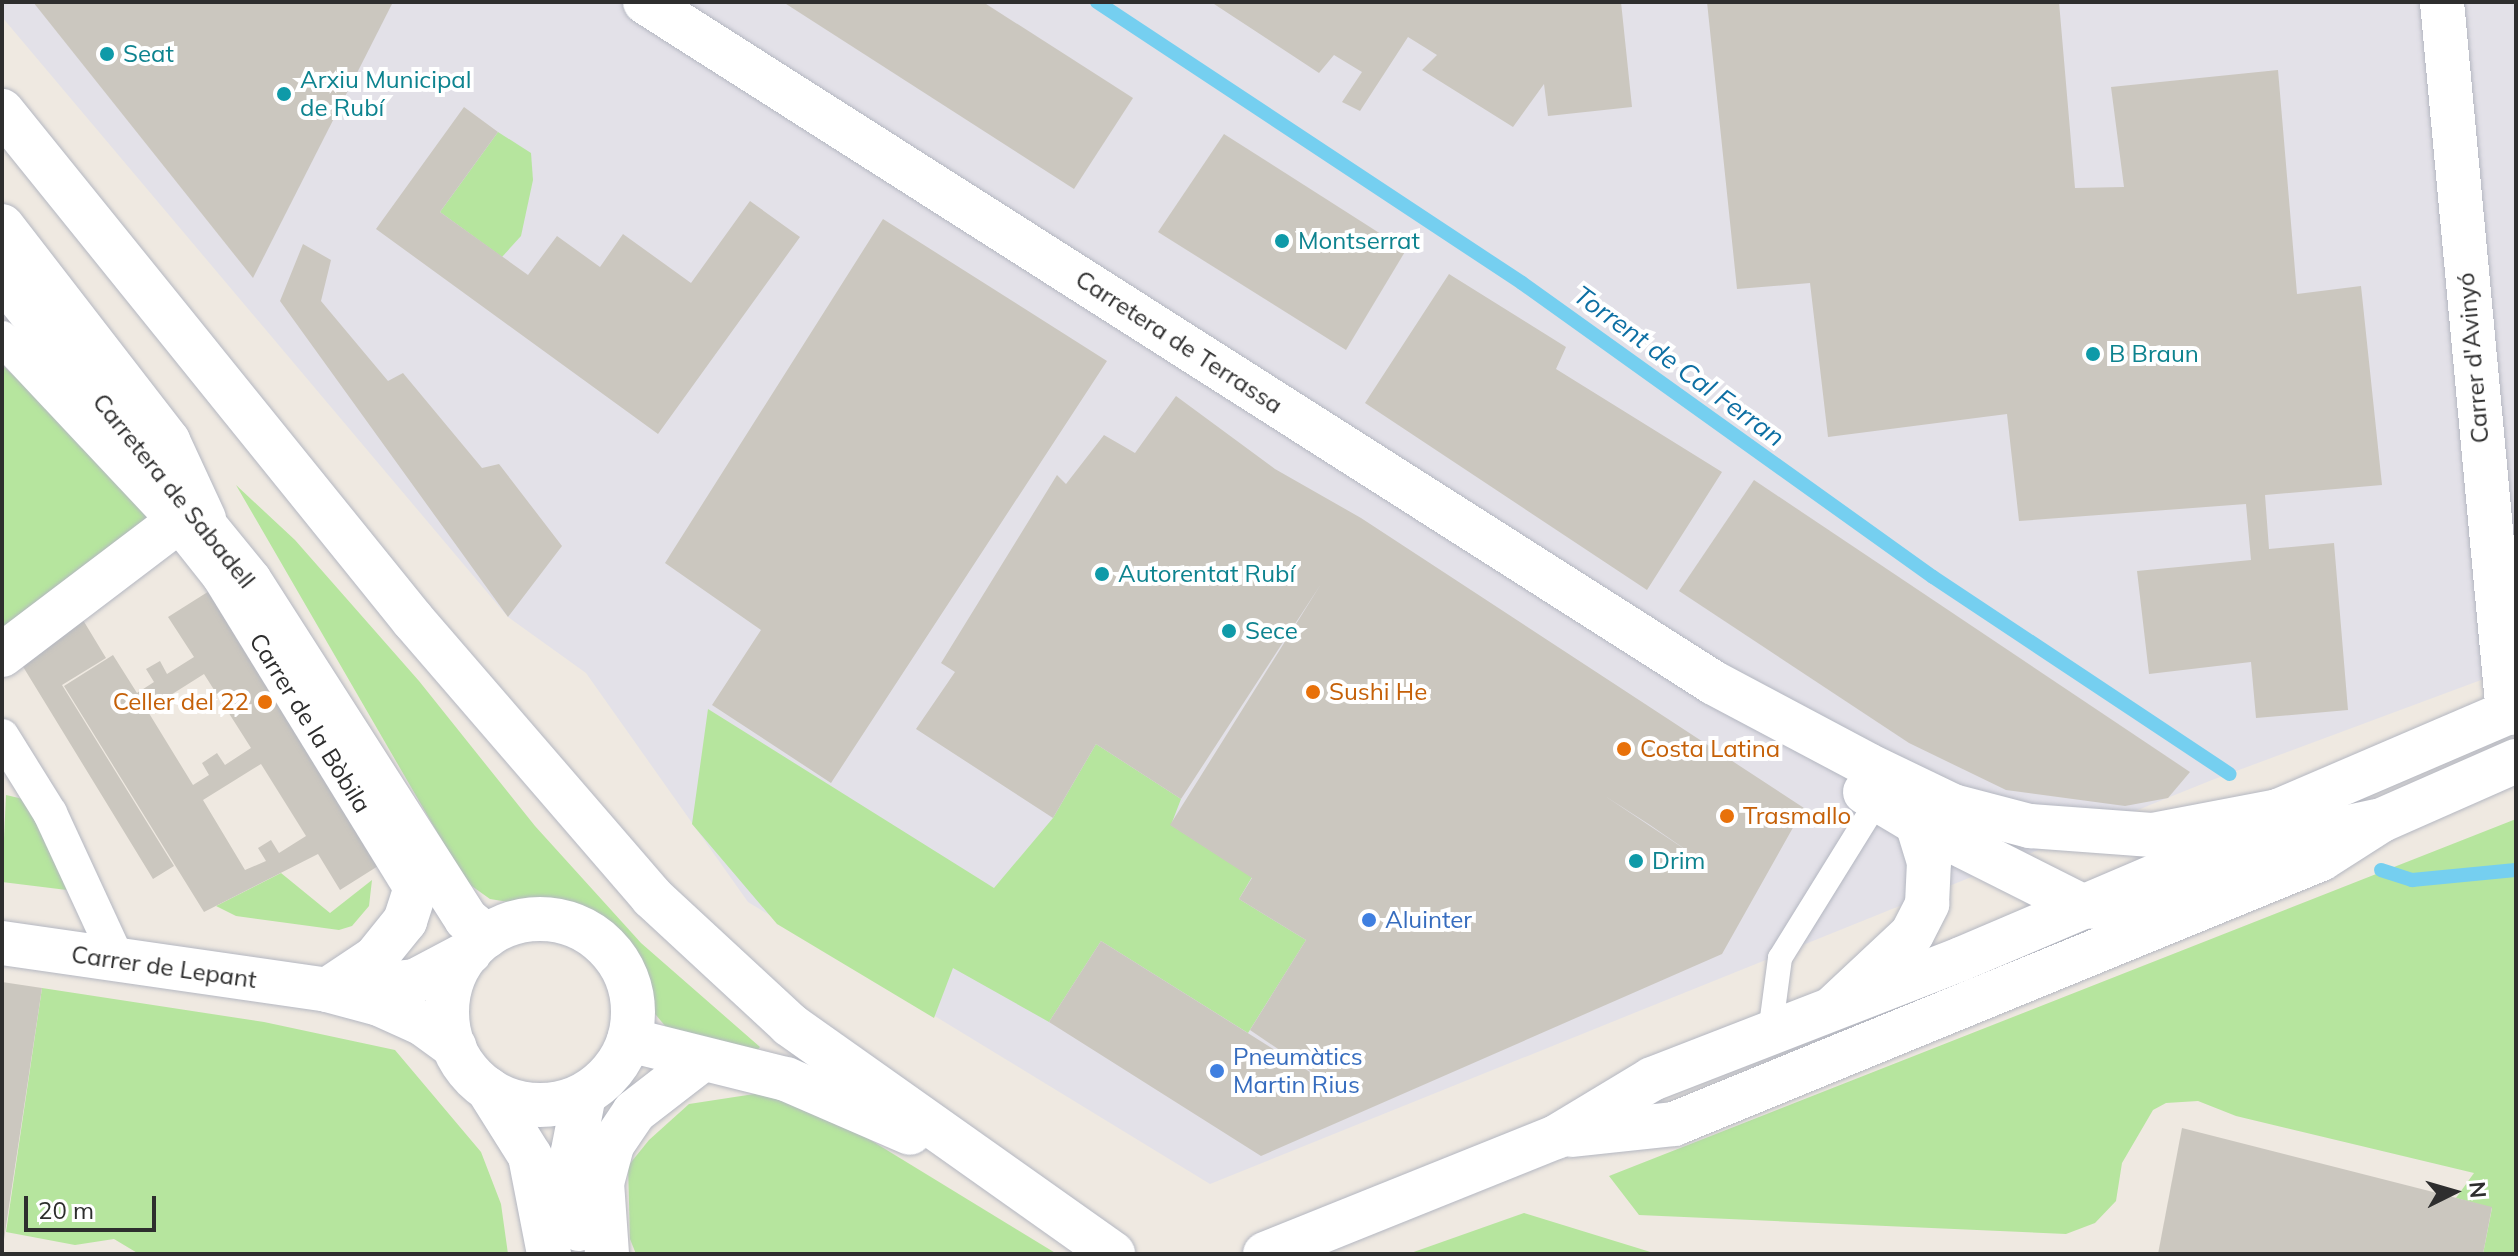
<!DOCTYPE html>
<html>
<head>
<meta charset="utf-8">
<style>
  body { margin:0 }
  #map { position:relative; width:2518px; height:1256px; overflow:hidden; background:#efe9e1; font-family:Mulish,sans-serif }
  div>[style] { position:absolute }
  .industrial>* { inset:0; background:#e3e1e8 }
  .green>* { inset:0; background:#b6e59e }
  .stream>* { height:14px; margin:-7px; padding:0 7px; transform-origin:7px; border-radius:7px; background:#75cff0 }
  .building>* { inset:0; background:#cbc7bf }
  .roads { filter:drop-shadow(0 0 2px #b4b7c1) drop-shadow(0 0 2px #b4b7c1) }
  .service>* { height:24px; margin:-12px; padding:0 12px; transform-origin:12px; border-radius:12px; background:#fff }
  .pedestrian>* { height:34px; margin:-17px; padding:0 17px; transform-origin:17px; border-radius:17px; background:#fff }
  .minor>* { height:44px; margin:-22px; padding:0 22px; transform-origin:22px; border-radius:22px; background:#fff }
  .minor>.ring { margin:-22px; padding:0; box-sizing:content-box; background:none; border:44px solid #fff; border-radius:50% }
  .tertiary>* { height:44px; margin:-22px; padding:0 22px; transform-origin:22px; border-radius:22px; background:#fff }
  .secondary>* { height:44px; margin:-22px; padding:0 22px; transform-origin:22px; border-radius:22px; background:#fff }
  .dots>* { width:22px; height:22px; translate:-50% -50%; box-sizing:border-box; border:4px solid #fff; border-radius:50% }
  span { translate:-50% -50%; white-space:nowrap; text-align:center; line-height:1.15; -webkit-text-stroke:8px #fff; paint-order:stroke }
  .culture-label { font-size:24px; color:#0d838f }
  .left { translate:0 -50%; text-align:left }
  .street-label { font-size:24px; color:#2e2e2e }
  .food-label { font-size:24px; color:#c56008 }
  .right { translate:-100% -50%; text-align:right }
  .shop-label { font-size:24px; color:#366cbe }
  .water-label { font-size:26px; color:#0d6fa3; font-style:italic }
  .frame { position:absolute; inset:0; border:4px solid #2e2e2e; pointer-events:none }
  .north { position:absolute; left:2414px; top:1152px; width:80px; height:80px; -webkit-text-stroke:6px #fff; paint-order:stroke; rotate:85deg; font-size:22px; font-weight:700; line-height:32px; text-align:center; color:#2e2e2e }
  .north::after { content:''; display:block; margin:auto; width:28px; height:36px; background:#2e2e2e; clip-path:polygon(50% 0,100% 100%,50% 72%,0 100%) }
  .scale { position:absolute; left:24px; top:1196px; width:132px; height:36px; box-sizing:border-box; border:4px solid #2e2e2e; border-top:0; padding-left:10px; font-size:24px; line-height:28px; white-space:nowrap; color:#2e2e2e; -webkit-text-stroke:6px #fff; paint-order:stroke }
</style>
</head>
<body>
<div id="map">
  <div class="industrial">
    <div style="clip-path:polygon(2px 2px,2516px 2px,2516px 667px,2212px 780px,1210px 1184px,748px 902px,586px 673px,508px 617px,2px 17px)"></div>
  </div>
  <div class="green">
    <div style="clip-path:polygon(498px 132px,531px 153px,533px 180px,521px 236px,502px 257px,440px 212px)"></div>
    <div style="clip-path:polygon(2px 365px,55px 413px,153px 522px,2px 641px)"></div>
    <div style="clip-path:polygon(236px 485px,295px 540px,419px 681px,535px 826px,641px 943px,760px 1047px,751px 1058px,666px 1027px,645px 1002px,638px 969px,611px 931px,580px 914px,490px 899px,466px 882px)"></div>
    <div style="clip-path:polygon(708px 709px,994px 888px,1053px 818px,1096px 744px,1181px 799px,1171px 825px,1252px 877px,1239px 899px,1306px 940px,1248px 1033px,1101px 941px,1049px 1022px,953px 968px,934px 1018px,777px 924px,692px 824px)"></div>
    <div style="clip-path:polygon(6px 795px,23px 799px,75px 891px,2px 882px)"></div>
    <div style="clip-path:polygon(2516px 819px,2516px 1254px,2483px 1254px,2492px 1208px,2456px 1198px,2474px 1173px,2236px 1116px,2198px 1101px,2166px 1103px,2153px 1110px,2122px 1163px,2116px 1201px,2095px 1223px,2066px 1234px,1639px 1215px,1609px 1176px)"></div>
    <div style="clip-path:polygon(281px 873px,330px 913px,372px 880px,369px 906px,352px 926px,339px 930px,236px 916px,216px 906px)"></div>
    <div style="clip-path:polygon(42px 988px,264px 1022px,395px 1050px,481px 1152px,501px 1204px,508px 1254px,139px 1254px,114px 1239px,75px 1245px,6px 1232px)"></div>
    <div style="clip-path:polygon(787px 1089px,1057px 1254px,636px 1254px,630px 1239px,628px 1166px,649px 1140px,689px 1104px)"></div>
    <div style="clip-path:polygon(1524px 1213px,1657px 1254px,1408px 1254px)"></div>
  </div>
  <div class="stream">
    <div style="left:1097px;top:2px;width:509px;rotate:33.47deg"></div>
    <div style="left:1522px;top:283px;width:505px;rotate:35.58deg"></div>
    <div style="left:1933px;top:577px;width:356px;rotate:33.6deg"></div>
    <div style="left:2381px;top:870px;width:33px;rotate:18deg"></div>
    <div style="left:2412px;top:880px;width:104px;rotate:-5.5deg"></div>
  </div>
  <div class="building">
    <div style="clip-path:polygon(33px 2px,393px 2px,253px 278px)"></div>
    <div style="clip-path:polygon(783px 2px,983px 2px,1133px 98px,1074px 189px)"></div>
    <div style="clip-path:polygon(1211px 2px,1621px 2px,1632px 107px,1548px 116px,1544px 84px,1513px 127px,1422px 70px,1437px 55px,1408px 37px,1360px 111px,1342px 102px,1362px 72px,1334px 55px,1319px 73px)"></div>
    <div style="clip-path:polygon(1707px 2px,2059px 2px,2075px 188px,2124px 187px,2111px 87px,2278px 70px,2297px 294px,2361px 286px,2382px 485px,2265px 495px,2269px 549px,2334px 543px,2348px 710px,2256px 718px,2251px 662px,2149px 674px,2137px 571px,2251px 560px,2246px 504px,2019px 521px,2007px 414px,1828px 437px,1810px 283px,1737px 289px)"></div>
    <div style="clip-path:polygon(464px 107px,498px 132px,440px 212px,528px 275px,557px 236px,600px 267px,623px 234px,691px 283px,750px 201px,800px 237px,658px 434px,376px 229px)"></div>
    <div style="clip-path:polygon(1224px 134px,1406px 250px,1346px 350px,1158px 232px)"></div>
    <div style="clip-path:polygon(883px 219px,1107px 361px,831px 783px,712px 705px,761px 630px,665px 563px)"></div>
    <div style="clip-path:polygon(303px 244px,331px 260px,321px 301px,388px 381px,403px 373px,482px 468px,499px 464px,562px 546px,508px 617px,280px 301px)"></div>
    <div style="clip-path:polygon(1449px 274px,1566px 347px,1556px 369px,1722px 472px,1647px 590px,1365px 403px)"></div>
    <div style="clip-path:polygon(evenodd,1176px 396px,1275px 469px,1361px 518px,1804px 808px,1722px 954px,1261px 1156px,1049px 1022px,1101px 941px,1334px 1087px,1250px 1030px,1306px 940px,1239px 899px,1252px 878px,1170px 825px,1321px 584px,1181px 799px,1096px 744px,1053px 818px,916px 729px,955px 672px,941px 663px,1057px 475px,1066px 484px,1104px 435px,1135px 453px,1176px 396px,1605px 796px,1650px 825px,1695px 856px,1605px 796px)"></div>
    <div style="clip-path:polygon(1754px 480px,2190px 772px,2168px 798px,2125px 806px,2006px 790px,1909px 743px,1679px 591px)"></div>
    <div style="clip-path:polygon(evenodd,214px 588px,386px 861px,340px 890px,318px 854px,204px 912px,64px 686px,113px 655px,137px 693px,154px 682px,146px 669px,160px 661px,167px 674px,194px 657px,168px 617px,214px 588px,204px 674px,251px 748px,225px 765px,217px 753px,202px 763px,209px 775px,193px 785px,147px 710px,204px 674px,214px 588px,261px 764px,306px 836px,279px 853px,271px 840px,258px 848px,266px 861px,245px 870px,203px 800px,261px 764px)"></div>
    <div style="clip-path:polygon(83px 620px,106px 658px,62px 685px,174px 866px,153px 879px,22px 665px)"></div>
    <div style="clip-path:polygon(2px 982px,42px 988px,3px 1246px,2px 1246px)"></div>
    <div style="clip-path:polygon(2182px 1128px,2492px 1207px,2483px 1254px,2158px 1254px)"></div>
  </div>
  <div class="roads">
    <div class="service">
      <div style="left:1770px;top:1033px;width:76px;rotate:-82.4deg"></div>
      <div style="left:1780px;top:958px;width:186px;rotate:-58.2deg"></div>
    </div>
    <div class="pedestrian">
      <div style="left:2px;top:338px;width:254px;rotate:46.8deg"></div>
      <div style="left:176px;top:523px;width:69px;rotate:51.5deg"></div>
      <div style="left:219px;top:577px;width:359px;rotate:58.4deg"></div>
      <div style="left:2px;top:736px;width:91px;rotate:58.1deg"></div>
      <div style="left:50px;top:813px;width:164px;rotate:65.2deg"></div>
    </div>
    <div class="minor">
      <div style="left:2442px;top:2px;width:714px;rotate:84.7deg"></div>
      <div style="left:2px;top:277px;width:392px;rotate:50.8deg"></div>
      <div style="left:250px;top:581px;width:401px;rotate:57.4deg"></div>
      <div style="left:466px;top:919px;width:27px;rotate:39deg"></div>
      <div style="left:2px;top:655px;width:218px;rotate:-37.2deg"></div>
      <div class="ring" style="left:447px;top:919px;width:142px;height:142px"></div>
      <div style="left:2px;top:943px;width:328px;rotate:8.2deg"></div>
      <div style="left:327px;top:990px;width:54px;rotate:15.1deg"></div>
      <div style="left:379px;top:1004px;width:48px;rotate:24.4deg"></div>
      <div style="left:423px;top:1024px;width:39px;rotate:36deg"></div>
      <div style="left:345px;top:988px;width:70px;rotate:-5.7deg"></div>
      <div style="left:415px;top:981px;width:62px;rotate:-27.8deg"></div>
      <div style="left:327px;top:990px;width:58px;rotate:-33.7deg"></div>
      <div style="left:375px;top:958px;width:48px;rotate:-51deg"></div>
      <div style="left:405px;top:921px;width:40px;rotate:-72deg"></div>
      <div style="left:417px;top:883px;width:44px;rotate:-103.1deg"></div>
      <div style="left:488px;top:1089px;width:79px;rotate:57.9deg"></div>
      <div style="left:530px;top:1156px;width:100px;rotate:79deg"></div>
    </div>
    <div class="tertiary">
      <div style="left:645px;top:2px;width:1267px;rotate:32.5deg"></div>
      <div style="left:1714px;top:683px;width:174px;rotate:28deg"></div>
      <div style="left:1868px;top:765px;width:94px;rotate:25.8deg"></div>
      <div style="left:1953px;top:806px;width:80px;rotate:14.6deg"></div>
      <div style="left:2030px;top:826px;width:122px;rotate:4.2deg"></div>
      <div style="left:2152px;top:835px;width:128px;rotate:-10.8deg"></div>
      <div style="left:1865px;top:792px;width:61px;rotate:30.8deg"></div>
      <div style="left:1917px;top:823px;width:185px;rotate:26.7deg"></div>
      <div style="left:2082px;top:906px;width:31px;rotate:4deg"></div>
      <div style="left:2113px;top:908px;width:70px;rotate:-14.8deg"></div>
      <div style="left:2181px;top:890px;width:146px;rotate:-22.5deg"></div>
      <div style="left:2316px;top:834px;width:62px;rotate:-12deg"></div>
      <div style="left:1835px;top:1006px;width:105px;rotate:-43.1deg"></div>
      <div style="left:1912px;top:934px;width:34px;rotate:-63deg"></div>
      <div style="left:1927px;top:904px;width:42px;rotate:-87.3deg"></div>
      <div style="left:1929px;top:862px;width:41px;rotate:-107.1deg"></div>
    </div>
    <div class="secondary">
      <div style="left:2px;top:111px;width:654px;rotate:51.08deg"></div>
      <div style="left:413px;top:620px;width:366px;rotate:49.2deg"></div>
      <div style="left:652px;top:897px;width:188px;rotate:42.8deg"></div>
      <div style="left:790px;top:1025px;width:396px;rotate:35.3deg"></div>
      <div style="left:2px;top:226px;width:272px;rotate:52.3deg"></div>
      <div style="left:168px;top:441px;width:86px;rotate:65.2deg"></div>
      <div style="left:629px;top:1040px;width:162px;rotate:14deg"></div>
      <div style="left:786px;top:1079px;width:135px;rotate:23.5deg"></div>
      <div style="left:1571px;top:1135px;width:104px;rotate:-6.1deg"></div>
      <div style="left:1674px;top:1124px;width:699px;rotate:-22.27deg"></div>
      <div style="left:2321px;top:859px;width:72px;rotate:-32.6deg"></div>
      <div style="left:2382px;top:820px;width:146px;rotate:-23.8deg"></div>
      <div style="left:579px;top:1229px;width:78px;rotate:-94.4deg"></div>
      <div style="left:573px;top:1151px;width:57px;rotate:-78.9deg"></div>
      <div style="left:607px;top:1254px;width:71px;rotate:-94deg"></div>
      <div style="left:602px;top:1183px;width:39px;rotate:-75deg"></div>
      <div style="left:612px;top:1145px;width:40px;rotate:-56deg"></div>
      <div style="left:634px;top:1112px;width:83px;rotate:-37.7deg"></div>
      <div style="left:1265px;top:1254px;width:314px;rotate:-21.9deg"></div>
      <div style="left:1556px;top:1137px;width:112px;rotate:-31.1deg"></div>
      <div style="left:1652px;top:1079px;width:331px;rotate:-21.2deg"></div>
      <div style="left:1961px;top:959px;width:306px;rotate:-23.1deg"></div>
      <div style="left:2243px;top:839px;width:45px;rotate:-38.7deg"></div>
      <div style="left:2278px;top:811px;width:259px;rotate:-23.2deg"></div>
    </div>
  </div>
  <div class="dots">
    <div style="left:107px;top:54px;background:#0f9aa8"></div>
    <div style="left:284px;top:94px;background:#0f9aa8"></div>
    <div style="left:1282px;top:241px;background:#0f9aa8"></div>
    <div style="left:2093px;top:354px;background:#0f9aa8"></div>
    <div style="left:1102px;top:574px;background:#0f9aa8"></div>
    <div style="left:1229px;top:631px;background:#0f9aa8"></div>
    <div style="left:1313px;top:692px;background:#e8710a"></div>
    <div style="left:265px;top:702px;background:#e8710a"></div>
    <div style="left:1624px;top:749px;background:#e8710a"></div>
    <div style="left:1727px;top:816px;background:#e8710a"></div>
    <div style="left:1636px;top:861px;background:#0f9aa8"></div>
    <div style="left:1369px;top:920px;background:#3f7fe0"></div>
    <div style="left:1217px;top:1071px;background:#3f7fe0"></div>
  </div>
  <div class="culture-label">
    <span class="left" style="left:123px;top:54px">Seat</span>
    <span class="left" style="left:300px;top:94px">Arxiu Municipal<br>de Rubí</span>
    <span class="left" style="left:1298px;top:241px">Montserrat</span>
    <span class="left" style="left:2109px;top:354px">B Braun</span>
    <span class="left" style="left:1118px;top:574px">Autorentat Rubí</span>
    <span class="left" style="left:1245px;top:631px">Sece</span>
    <span class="left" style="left:1652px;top:861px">Drim</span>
  </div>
  <div class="street-label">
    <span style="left:1179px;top:342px;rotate:33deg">Carretera de Terrassa</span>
    <span style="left:2473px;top:358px;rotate:-95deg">Carrer d'Avinyó</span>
    <span style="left:174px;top:491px;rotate:51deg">Carretera de Sabadell</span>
    <span style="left:310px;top:723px;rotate:58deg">Carrer de la Bòbila</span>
    <span style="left:164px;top:967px;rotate:8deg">Carrer de Lepant</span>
  </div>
  <div class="food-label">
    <span class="left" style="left:1329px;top:692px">Sushi He</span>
    <span class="right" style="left:249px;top:702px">Celler del 22</span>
    <span class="left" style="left:1640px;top:749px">Costa Latina</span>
    <span class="left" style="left:1743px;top:816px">Trasmallo</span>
  </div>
  <div class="shop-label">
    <span class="left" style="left:1385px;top:920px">Aluinter</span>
    <span class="left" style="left:1233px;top:1071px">Pneumàtics<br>Martin Rius</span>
  </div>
  <div class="water-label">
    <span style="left:1679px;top:366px;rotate:36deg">Torrent de Cal Ferran</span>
  </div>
  <div class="frame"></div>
  <div class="north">N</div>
  <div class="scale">20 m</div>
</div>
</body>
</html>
